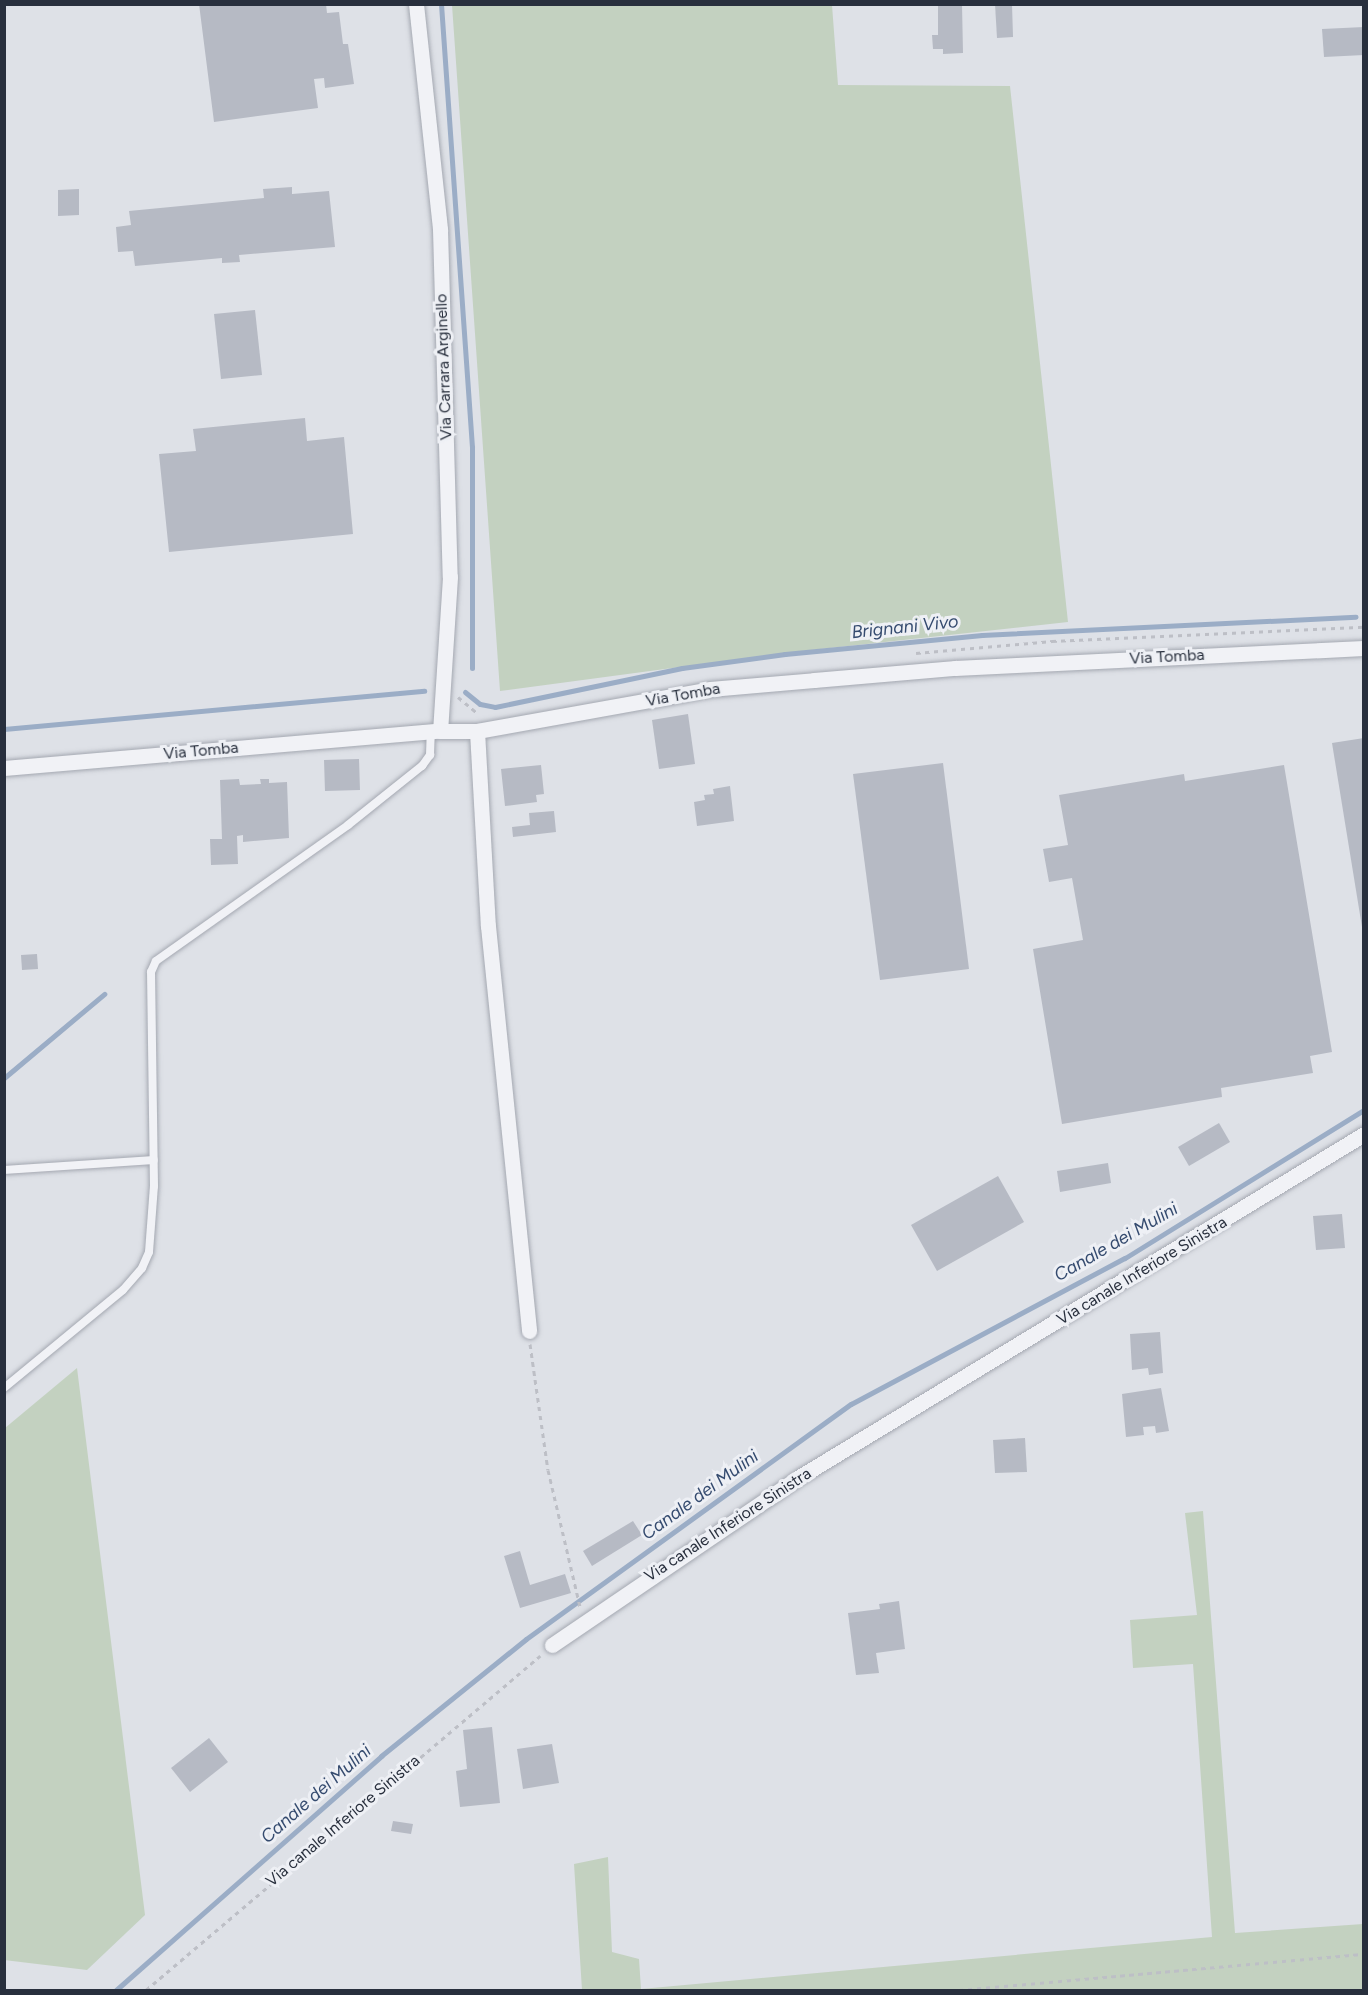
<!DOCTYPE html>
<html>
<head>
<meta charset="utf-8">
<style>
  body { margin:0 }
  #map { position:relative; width:1368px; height:1995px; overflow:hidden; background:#dee1e7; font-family:Figtree,sans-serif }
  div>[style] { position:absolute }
  .green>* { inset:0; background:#c3d1c0 }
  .stream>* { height:5px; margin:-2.5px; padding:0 2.5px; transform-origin:2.5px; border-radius:2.5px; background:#9badc6 }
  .building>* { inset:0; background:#b6bac4 }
  .path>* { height:3px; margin-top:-1.5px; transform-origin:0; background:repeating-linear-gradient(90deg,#bdbfc6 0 4.5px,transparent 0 9px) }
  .roads { filter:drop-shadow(0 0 2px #a4a8b1) drop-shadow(0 0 2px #a4a8b1) }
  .lane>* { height:8px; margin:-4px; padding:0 4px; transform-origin:4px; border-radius:4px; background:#f1f2f6 }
  .street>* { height:15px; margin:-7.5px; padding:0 7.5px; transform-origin:7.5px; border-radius:7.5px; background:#f1f2f6 }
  span { translate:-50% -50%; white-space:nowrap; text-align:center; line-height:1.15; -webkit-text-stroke:6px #eef0f5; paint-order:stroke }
  .street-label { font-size:16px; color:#282f3d }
  .water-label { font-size:18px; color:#354b6f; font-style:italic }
  .frame { position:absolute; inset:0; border:6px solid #282f3d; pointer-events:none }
</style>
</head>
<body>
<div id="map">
  <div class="green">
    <div style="clip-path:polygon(452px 5px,832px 5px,838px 85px,1010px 86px,1068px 622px,784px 653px,500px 691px)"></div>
    <div style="clip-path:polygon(77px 1368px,145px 1915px,87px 1970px,4px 1960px,5px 1428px)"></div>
    <div style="clip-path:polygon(1203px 1511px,1235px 1933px,1363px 1924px,1363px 1990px,582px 1990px,574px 1864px,608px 1857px,612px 1952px,639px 1959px,641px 1989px,1212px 1937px,1193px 1664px,1133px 1668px,1130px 1620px,1197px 1615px,1185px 1513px)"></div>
  </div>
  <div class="stream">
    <div style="left:441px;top:4px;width:444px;rotate:86deg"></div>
    <div style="left:472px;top:447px;width:221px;rotate:90deg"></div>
    <div style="left:465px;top:692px;width:19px;rotate:39deg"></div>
    <div style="left:480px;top:704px;width:15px;rotate:11deg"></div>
    <div style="left:495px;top:707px;width:191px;rotate:-11.8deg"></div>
    <div style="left:682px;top:668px;width:104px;rotate:-7.7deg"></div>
    <div style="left:785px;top:654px;width:198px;rotate:-5.5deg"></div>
    <div style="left:982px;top:635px;width:374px;rotate:-2.8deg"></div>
    <div style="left:4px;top:729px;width:422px;rotate:-5.2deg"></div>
    <div style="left:4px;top:1078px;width:131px;rotate:-40deg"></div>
    <div style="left:116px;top:1990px;width:354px;rotate:-41.4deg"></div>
    <div style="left:381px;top:1756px;width:186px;rotate:-38.9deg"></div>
    <div style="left:526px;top:1639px;width:401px;rotate:-35.9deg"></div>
    <div style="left:851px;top:1404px;width:310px;rotate:-28.1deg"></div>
    <div style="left:1125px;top:1258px;width:281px;rotate:-31.8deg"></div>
  </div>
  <div class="building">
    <div style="clip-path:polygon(199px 4px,326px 4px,327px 13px,339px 12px,343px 44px,348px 44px,354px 84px,325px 88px,324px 78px,314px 79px,318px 108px,214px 122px)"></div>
    <div style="clip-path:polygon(938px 4px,962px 4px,963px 53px,943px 54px,943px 49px,933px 49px,932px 35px,938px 35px)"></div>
    <div style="clip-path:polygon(995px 4px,1012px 4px,1013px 37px,997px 38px)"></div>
    <div style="clip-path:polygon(1364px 27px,1364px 55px,1324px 57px,1322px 29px)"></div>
    <div style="clip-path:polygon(292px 187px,292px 194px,329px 191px,335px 247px,239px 255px,240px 262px,222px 263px,222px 258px,135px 266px,133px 251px,118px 252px,116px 227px,131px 225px,129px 211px,264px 198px,263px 189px)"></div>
    <div style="clip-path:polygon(79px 189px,79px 215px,58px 216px,58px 190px)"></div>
    <div style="clip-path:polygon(255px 310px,262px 375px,221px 379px,214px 314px)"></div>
    <div style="clip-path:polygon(305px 418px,307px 441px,344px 437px,353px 534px,169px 552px,159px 454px,196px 451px,193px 429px)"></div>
    <div style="clip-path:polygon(688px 714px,695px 764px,659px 769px,652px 720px)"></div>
    <div style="clip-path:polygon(1364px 738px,1364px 927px,1362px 927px,1332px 743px)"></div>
    <div style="clip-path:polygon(359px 759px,360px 790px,325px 791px,324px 760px)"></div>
    <div style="clip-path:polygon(943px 763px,969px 969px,880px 980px,853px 774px)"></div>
    <div style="clip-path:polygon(541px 765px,544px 794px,536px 795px,537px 802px,505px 806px,501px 769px)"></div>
    <div style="clip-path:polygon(1284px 765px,1332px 1052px,1310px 1056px,1313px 1073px,1221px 1088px,1222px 1097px,1062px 1124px,1033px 949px,1083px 940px,1072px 878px,1049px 882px,1043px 849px,1068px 845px,1059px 795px,1184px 774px,1185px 781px)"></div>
    <div style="clip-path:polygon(239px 779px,240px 785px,261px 784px,260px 779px,269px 779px,269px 783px,287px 782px,289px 838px,243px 842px,243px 835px,237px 836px,238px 864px,211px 865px,210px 839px,222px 839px,220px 780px)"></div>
    <div style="clip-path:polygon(730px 786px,734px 821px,697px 826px,694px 802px,705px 800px,704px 795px,714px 794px,713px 789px)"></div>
    <div style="clip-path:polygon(554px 811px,556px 832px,513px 837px,512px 827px,530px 825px,529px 813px)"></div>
    <div style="clip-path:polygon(37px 954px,38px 969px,22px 970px,21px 955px)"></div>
    <div style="clip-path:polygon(1219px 1123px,1230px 1142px,1189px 1166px,1178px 1147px)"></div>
    <div style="clip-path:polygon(1108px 1163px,1111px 1183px,1060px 1192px,1057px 1171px)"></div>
    <div style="clip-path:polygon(998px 1176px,1024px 1222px,937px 1271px,911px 1225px)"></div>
    <div style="clip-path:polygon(1342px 1214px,1345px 1248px,1316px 1250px,1313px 1216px)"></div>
    <div style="clip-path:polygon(1160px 1332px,1163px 1373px,1149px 1375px,1148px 1368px,1132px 1370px,1130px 1334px)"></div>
    <div style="clip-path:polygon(1161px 1388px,1169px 1431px,1156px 1433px,1155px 1426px,1143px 1427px,1144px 1435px,1126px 1437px,1122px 1394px)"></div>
    <div style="clip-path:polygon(1025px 1438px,1027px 1472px,995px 1473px,993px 1440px)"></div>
    <div style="clip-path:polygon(633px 1521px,642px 1535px,592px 1566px,583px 1551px)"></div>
    <div style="clip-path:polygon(520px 1551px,530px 1585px,565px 1574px,571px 1593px,520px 1608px,504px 1556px)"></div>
    <div style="clip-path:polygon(899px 1601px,905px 1649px,876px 1653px,879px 1673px,856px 1675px,848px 1613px,880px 1609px,879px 1604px)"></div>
    <div style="clip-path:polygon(492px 1727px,500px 1803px,460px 1807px,456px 1771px,467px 1769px,463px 1730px)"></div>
    <div style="clip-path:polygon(209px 1738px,228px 1762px,190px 1792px,171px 1768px)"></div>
    <div style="clip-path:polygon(552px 1744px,559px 1783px,523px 1789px,517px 1749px)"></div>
    <div style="clip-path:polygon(393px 1821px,413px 1824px,411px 1834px,391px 1831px)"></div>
  </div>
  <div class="path">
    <div style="left:916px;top:653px;width:137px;rotate:-5deg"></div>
    <div style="left:1052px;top:641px;width:312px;rotate:-2.6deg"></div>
    <div style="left:458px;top:697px;width:26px;rotate:40deg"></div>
    <div style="left:530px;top:1344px;width:127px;rotate:81.9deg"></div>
    <div style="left:548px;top:1470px;width:140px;rotate:76.8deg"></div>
    <div style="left:146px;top:1990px;width:517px;rotate:-40.29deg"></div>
    <div style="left:959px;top:1990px;width:407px;rotate:-5.1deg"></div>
  </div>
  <div class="roads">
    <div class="lane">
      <div style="left:4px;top:1170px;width:150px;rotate:-3.8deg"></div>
      <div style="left:4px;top:1388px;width:154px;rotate:-39.5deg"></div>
      <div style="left:123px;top:1290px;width:29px;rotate:-49deg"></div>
      <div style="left:142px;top:1268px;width:17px;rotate:-66deg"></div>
      <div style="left:149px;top:1252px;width:66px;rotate:-85.7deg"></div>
      <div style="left:154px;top:1186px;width:214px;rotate:-90.8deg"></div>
      <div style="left:151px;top:972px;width:12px;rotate:-66deg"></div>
      <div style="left:156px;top:961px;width:235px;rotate:-35.3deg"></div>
      <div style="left:348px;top:825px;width:95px;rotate:-38.6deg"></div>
      <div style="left:422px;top:766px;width:14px;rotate:-54deg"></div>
      <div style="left:430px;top:755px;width:24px;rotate:-88deg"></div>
    </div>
    <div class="street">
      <div style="left:416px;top:4px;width:226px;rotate:83.9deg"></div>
      <div style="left:440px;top:229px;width:348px;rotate:88.4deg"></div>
      <div style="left:450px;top:577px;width:154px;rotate:93.7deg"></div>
      <div style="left:477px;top:731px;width:195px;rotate:86.8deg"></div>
      <div style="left:488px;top:926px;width:407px;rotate:84.2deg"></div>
      <div style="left:4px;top:768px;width:438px;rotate:-4.9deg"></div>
      <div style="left:440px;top:731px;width:37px"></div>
      <div style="left:477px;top:731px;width:237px;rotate:-10.2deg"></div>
      <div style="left:710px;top:689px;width:104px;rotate:-4.9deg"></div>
      <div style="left:814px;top:680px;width:142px;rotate:-4.9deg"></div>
      <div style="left:955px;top:668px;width:409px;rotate:-2.8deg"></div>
      <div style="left:552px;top:1645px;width:295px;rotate:-34.2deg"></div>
      <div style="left:796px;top:1479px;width:665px;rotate:-31.27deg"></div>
    </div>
  </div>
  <div class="street-label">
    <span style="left:444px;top:367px;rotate:-92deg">Via Carrara Arginello</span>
    <span style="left:1167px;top:657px;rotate:-3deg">Via Tomba</span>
    <span style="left:683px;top:695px;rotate:-10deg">Via Tomba</span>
    <span style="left:201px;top:751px;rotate:-5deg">Via Tomba</span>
    <span style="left:1142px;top:1271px;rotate:-31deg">Via canale Inferiore Sinistra</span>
    <span style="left:728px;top:1525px;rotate:-33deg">Via canale Inferiore Sinistra</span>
    <span style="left:343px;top:1821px;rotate:-40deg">Via canale Inferiore Sinistra</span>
  </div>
  <div class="water-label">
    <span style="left:905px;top:627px;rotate:-6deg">Brignani Vivo</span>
    <span style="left:1116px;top:1242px;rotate:-30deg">Canale dei Mulini</span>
    <span style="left:700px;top:1495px;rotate:-36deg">Canale dei Mulini</span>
    <span style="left:316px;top:1794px;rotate:-41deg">Canale dei Mulini</span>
  </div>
  <div class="frame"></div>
</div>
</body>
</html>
